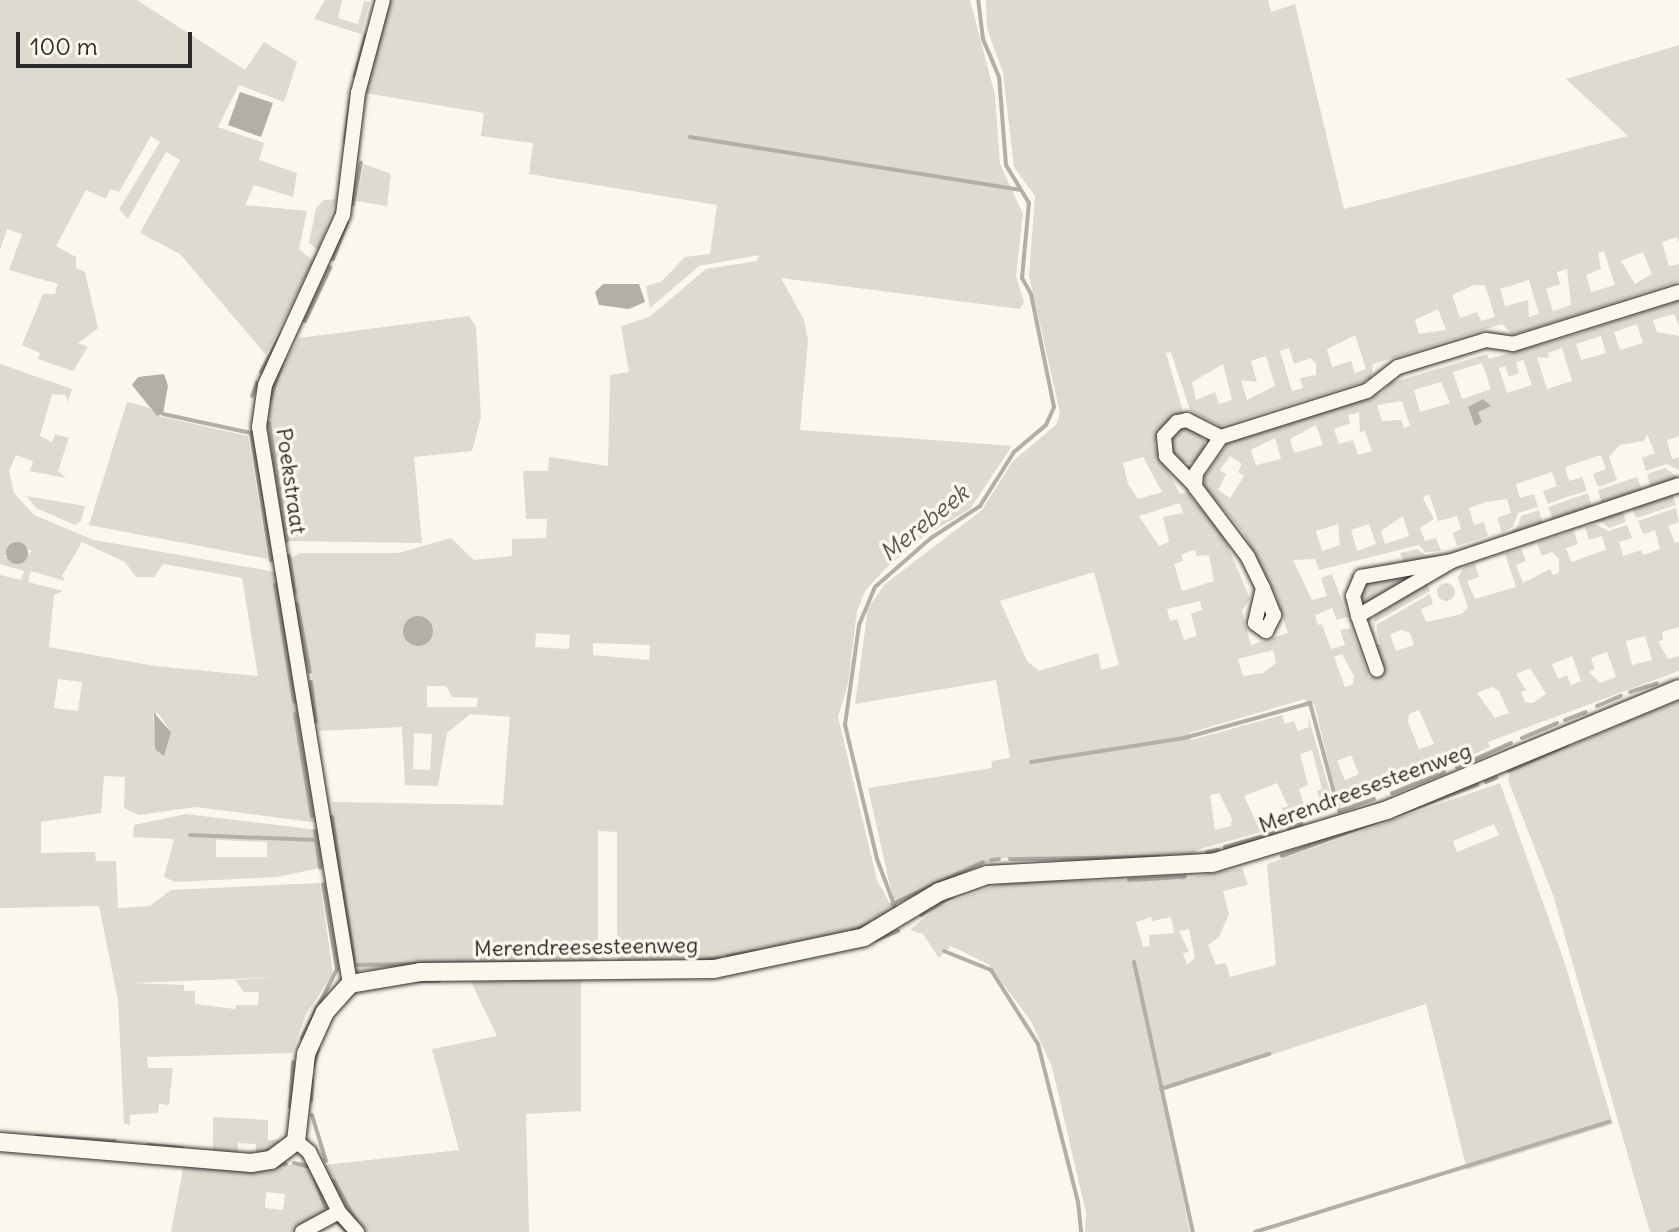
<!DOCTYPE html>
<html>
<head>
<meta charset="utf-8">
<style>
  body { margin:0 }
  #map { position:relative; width:1679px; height:1232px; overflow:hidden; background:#fbf7ec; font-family:Delius,sans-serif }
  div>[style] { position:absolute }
  .green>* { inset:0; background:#dddad0 }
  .round { border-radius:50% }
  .water>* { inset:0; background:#b1afa7 }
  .stream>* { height:4px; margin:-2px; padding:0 2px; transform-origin:2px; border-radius:2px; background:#b1afa7 }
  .roads { filter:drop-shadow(0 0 2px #2b2b2b) drop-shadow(0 0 2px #2b2b2b) }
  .street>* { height:14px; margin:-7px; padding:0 7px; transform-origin:7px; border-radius:7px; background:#fbf7ec }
  .secondary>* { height:18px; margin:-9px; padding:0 9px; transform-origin:9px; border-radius:9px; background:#fbf7ec }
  span { translate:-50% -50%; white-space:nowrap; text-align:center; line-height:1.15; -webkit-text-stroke:7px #fbf7ec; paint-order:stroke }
  .street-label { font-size:22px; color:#2b2b2b }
  .water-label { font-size:24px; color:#5a5956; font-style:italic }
  .scale { position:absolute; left:16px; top:32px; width:176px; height:36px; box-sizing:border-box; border:4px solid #2b2b2b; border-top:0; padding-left:10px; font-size:24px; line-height:28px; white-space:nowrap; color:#2b2b2b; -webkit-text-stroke:6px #fbf7ec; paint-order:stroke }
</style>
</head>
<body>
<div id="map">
  <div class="green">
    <div style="clip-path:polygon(0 0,137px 0,245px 70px,264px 42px,297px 62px,284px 102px,239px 85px,218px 127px,264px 143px,259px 160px,297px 173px,293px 197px,254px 185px,245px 205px,307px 211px,299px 249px,313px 261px,266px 355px,180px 254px,140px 233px,180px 160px,166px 152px,128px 219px,119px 209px,160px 142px,151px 136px,119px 192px,110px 189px,106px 199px,86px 190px,56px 246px,76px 257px,76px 268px,85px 272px,98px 328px,78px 343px,88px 347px,73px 371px,38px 359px,40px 353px,22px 345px,43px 294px,55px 294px,58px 284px,9px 270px,22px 234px,7px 229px,0 250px)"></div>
    <div style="clip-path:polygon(325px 0,342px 0,338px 18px,358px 24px,364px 1px,370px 2px,361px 34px,314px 19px)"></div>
    <div style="clip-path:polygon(evenodd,389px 0,970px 0,995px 95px,1000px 164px,1023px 214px,1016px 276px,1024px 302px,1020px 309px,781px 278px,804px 320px,808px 340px,800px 430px,1012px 446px,970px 509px,923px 537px,885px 569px,865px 591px,857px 611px,848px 684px,838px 717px,877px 880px,894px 911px,856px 932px,702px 962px,617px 965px,617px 832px,598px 831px,598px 964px,416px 965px,357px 971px,353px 964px,332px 802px,503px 805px,510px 717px,470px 714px,447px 733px,438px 786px,405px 785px,402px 727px,319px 731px,311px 666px,305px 666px,287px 560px,300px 553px,398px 553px,451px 538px,474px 560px,512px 556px,512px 539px,546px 538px,547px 519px,526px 519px,523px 471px,548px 471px,549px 457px,608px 466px,610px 375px,629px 372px,621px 326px,649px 317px,706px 269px,757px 261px,759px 255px,699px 266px,650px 308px,646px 286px,661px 282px,685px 257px,710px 254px,717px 205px,529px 174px,533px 143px,481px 136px,484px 113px,365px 93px,389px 0,536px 633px,570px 635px,569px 649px,535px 647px,536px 633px,389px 0,593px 643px,650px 645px,649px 660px,593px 655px,593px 643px,389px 0,427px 686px,446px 686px,452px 697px,478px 698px,477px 707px,427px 707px,427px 686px,389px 0,414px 733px,432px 734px,430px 770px,413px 769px,414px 733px)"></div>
    <div style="clip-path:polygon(evenodd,986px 0,1268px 0,1271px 12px,1295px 4px,1344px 209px,1628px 136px,1566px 79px,1679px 45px,1679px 242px,1677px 237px,1662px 242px,1669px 266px,1679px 264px,1679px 281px,1525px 331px,1512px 334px,1502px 324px,1373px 364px,1371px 379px,1220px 426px,1190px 410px,1171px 352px,1166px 353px,1184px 415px,1165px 424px,1154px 444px,1180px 494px,1187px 492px,1223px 535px,1250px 599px,1242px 611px,1251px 645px,1288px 633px,1275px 593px,1243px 532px,1205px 487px,1205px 476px,1228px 443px,1381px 394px,1391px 383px,1487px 354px,1489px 359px,1565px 338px,1679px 301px,1679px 326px,1674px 314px,1653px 320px,1657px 332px,1679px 336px,1679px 436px,1667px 440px,1672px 459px,1679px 457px,1679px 470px,1667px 464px,1646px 471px,1642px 458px,1655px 453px,1647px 434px,1644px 441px,1620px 445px,1609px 457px,1617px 480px,1598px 487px,1593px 474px,1606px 469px,1601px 455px,1565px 467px,1569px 481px,1582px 477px,1587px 491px,1567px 497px,1548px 504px,1543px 491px,1557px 486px,1552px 472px,1516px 484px,1520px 498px,1534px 494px,1538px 507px,1518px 513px,1513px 527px,1502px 532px,1497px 518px,1511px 513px,1507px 499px,1486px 502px,1469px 508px,1474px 525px,1484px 522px,1488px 536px,1457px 546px,1453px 533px,1461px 529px,1457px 516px,1438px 521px,1429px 494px,1423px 498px,1434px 519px,1420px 528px,1425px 541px,1436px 538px,1441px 551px,1425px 552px,1419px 545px,1319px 570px,1315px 559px,1293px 560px,1312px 600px,1327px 596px,1321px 578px,1332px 574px,1348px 617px,1337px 620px,1332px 608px,1315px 615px,1318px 625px,1322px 624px,1331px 649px,1345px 645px,1340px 630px,1351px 628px,1369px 678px,1384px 673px,1375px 646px,1380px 644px,1376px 625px,1430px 594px,1433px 604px,1421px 609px,1426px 622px,1462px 614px,1468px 607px,1458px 578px,1463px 568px,1475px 563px,1479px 577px,1467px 581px,1475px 599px,1516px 587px,1505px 554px,1521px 549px,1526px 561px,1516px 565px,1523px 583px,1550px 569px,1553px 575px,1559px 573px,1559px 559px,1552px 552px,1542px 556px,1537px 543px,1574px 531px,1578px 544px,1566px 548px,1571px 562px,1606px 550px,1602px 536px,1589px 540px,1585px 527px,1596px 524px,1608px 531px,1627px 525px,1632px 538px,1619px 542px,1623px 556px,1641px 550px,1643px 555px,1660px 549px,1655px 530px,1643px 534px,1638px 521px,1676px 508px,1679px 522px,1668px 526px,1675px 543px,1679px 542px,1679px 627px,1662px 632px,1663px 640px,1658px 642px,1668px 659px,1679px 656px,1679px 671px,1488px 742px,1490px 747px,1455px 763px,1451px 757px,1440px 761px,1442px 769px,1383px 790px,1376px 775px,1371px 795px,1339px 807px,1314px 703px,1307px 705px,1305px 699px,1189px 733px,1191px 740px,1282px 715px,1285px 724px,1294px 721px,1298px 731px,1309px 727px,1308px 716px,1335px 809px,1287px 824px,1282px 808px,1288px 806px,1277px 783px,1244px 796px,1261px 832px,1196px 850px,1195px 856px,1001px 858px,957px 872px,903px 900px,893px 899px,868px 788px,992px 768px,991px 761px,1010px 758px,996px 680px,855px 704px,868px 608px,885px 584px,982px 510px,1013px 461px,1056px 425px,1060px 413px,1029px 276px,1035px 196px,1014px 167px,1003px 73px,987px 28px,986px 0,1604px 251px,1615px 285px,1591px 292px,1586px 275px,1601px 269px,1598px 253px,1604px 251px,986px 0,1643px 252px,1652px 274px,1635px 284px,1621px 261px,1643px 252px,986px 0,1567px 269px,1571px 305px,1553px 311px,1546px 289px,1560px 284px,1557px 272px,1567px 269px,986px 0,1529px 280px,1539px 314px,1529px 317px,1528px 300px,1505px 306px,1500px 289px,1529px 280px,986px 0,1474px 285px,1485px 285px,1495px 317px,1481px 321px,1477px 312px,1460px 318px,1452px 295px,1474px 285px,986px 0,1438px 309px,1446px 330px,1419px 334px,1415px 320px,1438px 309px,986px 0,1637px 324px,1643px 343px,1620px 350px,1614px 332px,1637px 324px,986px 0,1355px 335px,1366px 369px,1355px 373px,1351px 361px,1332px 367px,1327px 349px,1355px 335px,986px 0,1601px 336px,1606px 353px,1581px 360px,1576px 344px,1601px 336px,986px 0,1289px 348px,1294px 364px,1310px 358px,1316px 363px,1316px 375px,1300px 378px,1303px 388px,1292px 391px,1280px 351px,1289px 348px,986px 0,1562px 348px,1572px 381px,1547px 389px,1537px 357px,1549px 358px,1548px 353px,1562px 348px,986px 0,1266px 356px,1275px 386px,1247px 400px,1241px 380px,1257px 382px,1251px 361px,1266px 356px,986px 0,1523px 360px,1532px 385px,1507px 393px,1499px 368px,1505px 366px,1509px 377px,1519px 373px,1516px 362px,1523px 360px,986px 0,1482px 363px,1491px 389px,1462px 399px,1453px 372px,1482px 363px,986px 0,1223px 364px,1232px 400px,1219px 404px,1215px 392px,1196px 400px,1192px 382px,1223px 364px,986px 0,1441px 382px,1450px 403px,1420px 412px,1414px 390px,1441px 382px,986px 0,1402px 401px,1410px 426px,1404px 428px,1401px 420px,1382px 421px,1377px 405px,1402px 401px,986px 0,1359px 412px,1360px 432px,1365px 431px,1372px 451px,1358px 455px,1353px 440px,1339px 444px,1334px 429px,1350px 423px,1348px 415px,1359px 412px,986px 0,1316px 425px,1323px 445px,1294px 453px,1290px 439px,1316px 425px,986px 0,1275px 438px,1281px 459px,1256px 465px,1251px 450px,1275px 438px,986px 0,1230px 456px,1242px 464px,1238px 472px,1244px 476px,1230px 498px,1218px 490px,1226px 474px,1220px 470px,1230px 456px,986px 0,1143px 457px,1162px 492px,1138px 499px,1128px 484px,1123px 463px,1143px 457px,986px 0,1180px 503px,1183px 513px,1163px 517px,1169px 542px,1159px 546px,1139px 516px,1180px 503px,986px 0,1403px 516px,1409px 536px,1385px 544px,1381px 531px,1403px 516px,986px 0,1338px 524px,1340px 545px,1322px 551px,1316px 531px,1338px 524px,986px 0,1369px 524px,1376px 544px,1357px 551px,1351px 530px,1369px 524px,986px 0,1195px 550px,1197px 556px,1209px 555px,1214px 581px,1182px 591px,1174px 564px,1183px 561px,1181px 554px,1195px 550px,986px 0,1094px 572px,1119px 665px,1101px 670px,1098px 653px,1039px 671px,1027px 661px,1000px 601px,1094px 572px,986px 0,1200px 601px,1202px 610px,1191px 614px,1197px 636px,1184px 640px,1177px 619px,1170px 621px,1167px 609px,1200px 601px,986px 0,1402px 630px,1410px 633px,1414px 645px,1396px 651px,1390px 634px,1402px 630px,986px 0,1645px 636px,1652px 660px,1632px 665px,1626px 641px,1645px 636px,986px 0,1273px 650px,1276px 663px,1263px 673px,1243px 676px,1238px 659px,1273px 650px,986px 0,1607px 652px,1616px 677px,1600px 683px,1589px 672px,1595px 669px,1591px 658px,1607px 652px,986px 0,1342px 654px,1354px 676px,1353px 684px,1345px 687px,1334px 657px,1342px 654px,986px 0,1572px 656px,1581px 681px,1571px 685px,1567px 675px,1558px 679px,1552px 664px,1572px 656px,986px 0,1530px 668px,1546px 694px,1533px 703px,1525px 702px,1521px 692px,1526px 690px,1516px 674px,1530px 668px,986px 0,1492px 687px,1499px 691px,1509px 713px,1495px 718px,1477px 693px,1492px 687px,986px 0,1419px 710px,1434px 744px,1419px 749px,1408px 722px,1409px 714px,1419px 710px,986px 0,1312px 750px,1322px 789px,1317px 791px,1320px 800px,1304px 805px,1299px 789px,1308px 785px,1300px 754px,1312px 750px,986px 0,1351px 755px,1359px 774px,1345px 780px,1337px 761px,1351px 755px,986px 0,1219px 793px,1232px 819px,1231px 826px,1215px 830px,1210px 795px,1219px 793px)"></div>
    <div style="clip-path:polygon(364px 164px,391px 174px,387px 206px,356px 201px)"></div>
    <div style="clip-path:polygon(336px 199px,318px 250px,309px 243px,316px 208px,324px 200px)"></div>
    <div style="clip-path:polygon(469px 316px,476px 327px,481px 417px,472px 451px,414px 457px,422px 543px,284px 541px,268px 413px,280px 370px,299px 338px)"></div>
    <div style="clip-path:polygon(evenodd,0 364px,72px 389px,67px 403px,66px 395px,52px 394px,40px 436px,52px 442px,55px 434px,69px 438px,58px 471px,66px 478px,30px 471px,33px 461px,16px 455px,9px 471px,14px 493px,34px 515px,94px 540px,276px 572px,319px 823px,195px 807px,139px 815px,124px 808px,125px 777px,104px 776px,101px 813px,41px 822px,41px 853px,95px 852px,96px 861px,116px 861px,118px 908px,150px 906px,171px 890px,320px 883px,333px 974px,306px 1014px,292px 1053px,147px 1057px,148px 1068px,173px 1068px,169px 1105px,159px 1104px,158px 1113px,130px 1115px,130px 1125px,124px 1124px,118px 1000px,99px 906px,0 908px,0 575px,21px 580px,24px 571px,0 564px,0 364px,82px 542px,125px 562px,136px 577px,154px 577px,163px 564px,242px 578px,258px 676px,155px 666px,49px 647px,54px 595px,63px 591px,28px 582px,31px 571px,65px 581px,62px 576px,82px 542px,0 364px,20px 545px,32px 551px,16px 562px,4px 556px,20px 545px,0 364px,58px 679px,82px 682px,78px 711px,54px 708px,58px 679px,0 364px,158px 713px,171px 732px,163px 755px,155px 737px,153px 716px,158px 713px,0 364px,280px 977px,235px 980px,244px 992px,259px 992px,258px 1005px,236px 1005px,235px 1009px,195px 1004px,195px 991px,184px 991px,184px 985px,133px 983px,280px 977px)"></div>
    <div style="clip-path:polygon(127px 402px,148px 407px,158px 416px,248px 436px,268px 559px,89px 525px)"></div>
    <div class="round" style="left:1169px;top:427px;width:36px;height:36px"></div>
    <div style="clip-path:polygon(1665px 468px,1679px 478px,1651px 487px,1647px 474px)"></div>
    <div style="clip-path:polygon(1637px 477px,1642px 490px,1602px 504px,1598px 490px)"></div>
    <div style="clip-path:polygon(1671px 491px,1676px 505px,1636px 518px,1631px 505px)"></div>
    <div style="clip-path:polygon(1588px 493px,1592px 507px,1553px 520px,1548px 507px)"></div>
    <div style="clip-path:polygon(26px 496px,85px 506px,81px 521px,75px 525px,36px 508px)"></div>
    <div style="clip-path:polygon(1622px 508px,1626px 522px,1609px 528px,1602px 522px,1583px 524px)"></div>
    <div style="clip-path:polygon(1539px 510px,1543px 524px,1505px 537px,1518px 526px,1521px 516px)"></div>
    <div style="clip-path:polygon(1417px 549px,1425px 555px,1442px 556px,1404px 564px,1400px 553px)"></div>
    <div style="clip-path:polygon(1418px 573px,1368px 604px,1360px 599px,1364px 583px)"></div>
    <div style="clip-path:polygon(1427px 582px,1430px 591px,1375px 622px,1373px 639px,1374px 617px)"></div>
    <div class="round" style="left:1437px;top:583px;width:18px;height:18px"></div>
    <div style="clip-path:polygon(1679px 700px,1679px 1232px,1650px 1232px,1553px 895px,1508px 780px,1511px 771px)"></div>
    <div style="clip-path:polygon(evenodd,1500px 783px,1564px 961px,1613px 1124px,1467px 1170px,1426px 1004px,1161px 1091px,1190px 1232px,1085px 1232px,1086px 1213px,1052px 1067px,1031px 1021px,988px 964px,951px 946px,939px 958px,923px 934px,910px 930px,937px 907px,1008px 881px,1177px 880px,1242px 868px,1248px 885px,1223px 891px,1229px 914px,1219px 937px,1208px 945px,1216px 965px,1226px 963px,1230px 977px,1276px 965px,1267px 864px,1500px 783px,1494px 824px,1499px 835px,1457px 852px,1453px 841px,1494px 824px,1500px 783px,1151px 917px,1152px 921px,1171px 917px,1174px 933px,1149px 935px,1150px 946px,1143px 947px,1136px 922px,1151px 917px,1500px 783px,1189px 929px,1195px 958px,1187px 965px,1183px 953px,1189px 952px,1179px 931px,1189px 929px)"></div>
    <div style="clip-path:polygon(evenodd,186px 814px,319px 830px,324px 867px,277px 877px,175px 882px,164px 877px,174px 839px,133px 837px,134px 825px,186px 814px,216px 840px,267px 842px,267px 857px,216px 857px,216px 840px)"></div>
    <div style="clip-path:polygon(581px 980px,581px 1111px,526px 1114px,529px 1232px,362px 1232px,340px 1205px,325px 1165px,459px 1150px,432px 1049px,497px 1036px,471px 982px)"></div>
    <div style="clip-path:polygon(213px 1117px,268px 1120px,268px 1140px,283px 1140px,274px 1150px,256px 1153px,256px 1144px,238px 1143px,238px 1153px,213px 1151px)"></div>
    <div style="clip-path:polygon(evenodd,302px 1162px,310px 1167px,327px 1212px,294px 1232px,171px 1232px,184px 1164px,266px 1171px,302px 1162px,266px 1192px,285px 1194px,283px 1210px,265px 1208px,266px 1192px)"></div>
  </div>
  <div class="water">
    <div style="clip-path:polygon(240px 92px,273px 103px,261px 137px,228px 125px)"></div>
    <div style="clip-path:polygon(603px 284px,639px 284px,645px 302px,629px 309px,599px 305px,595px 292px)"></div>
    <div style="clip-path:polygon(164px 374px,168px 386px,163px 414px,157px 416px,132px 385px,138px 377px)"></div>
    <div style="clip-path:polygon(1483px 399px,1491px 406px,1478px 412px,1482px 422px,1475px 426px,1468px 407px)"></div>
    <div class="round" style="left:6px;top:542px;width:22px;height:22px"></div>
    <div class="round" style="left:403px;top:616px;width:30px;height:30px"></div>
    <div style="clip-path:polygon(154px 713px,171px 732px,164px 756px,155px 749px)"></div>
  </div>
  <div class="stream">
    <div style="left:355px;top:76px;width:42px;rotate:-75deg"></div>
    <div style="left:690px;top:137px;width:334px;rotate:9.1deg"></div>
    <div style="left:345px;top:142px;width:43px;rotate:-82.1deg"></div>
    <div style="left:353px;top:204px;width:42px;rotate:-79deg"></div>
    <div style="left:333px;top:259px;width:39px;rotate:-69deg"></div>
    <div style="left:305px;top:321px;width:59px;rotate:-64.7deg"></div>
    <div style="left:261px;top:372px;width:42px;rotate:-61.6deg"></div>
    <div style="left:252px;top:396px;width:14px;rotate:-69deg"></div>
    <div style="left:270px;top:400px;width:36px;rotate:-72deg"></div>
    <div style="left:163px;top:414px;width:90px;rotate:12.2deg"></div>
    <div style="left:251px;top:433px;width:129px;rotate:81.1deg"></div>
    <div style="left:269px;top:423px;width:119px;rotate:81.3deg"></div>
    <div style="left:289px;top:556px;width:38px;rotate:81deg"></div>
    <div style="left:275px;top:585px;width:118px;rotate:80.7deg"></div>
    <div style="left:297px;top:604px;width:69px;rotate:79.2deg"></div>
    <div style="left:311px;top:682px;width:40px;rotate:82.9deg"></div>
    <div style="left:1630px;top:692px;width:28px;rotate:-18deg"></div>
    <div style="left:1597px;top:706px;width:26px;rotate:-23deg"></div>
    <div style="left:295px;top:714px;width:104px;rotate:80.6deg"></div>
    <div style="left:1565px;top:720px;width:22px;rotate:-21deg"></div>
    <div style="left:1522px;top:738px;width:38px;rotate:-23deg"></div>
    <div style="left:1031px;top:762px;width:155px;rotate:-8.9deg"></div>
    <div style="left:1184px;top:738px;width:131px;rotate:-15.5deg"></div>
    <div style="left:1310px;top:703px;width:112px;rotate:75deg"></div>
    <div style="left:1339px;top:811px;width:37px;rotate:-19deg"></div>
    <div style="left:1457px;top:767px;width:59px;rotate:-24deg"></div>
    <div style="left:1509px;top:771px;width:64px;rotate:-24.1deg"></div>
    <div style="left:1486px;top:782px;width:11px;rotate:-22deg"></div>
    <div style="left:1392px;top:793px;width:56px;rotate:-22deg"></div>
    <div style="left:332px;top:817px;width:145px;rotate:81.3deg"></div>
    <div style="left:1288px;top:828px;width:14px;rotate:-17deg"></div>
    <div style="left:315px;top:831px;width:37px;rotate:82deg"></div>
    <div style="left:1269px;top:834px;width:9px;rotate:-18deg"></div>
    <div style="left:190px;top:835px;width:126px;rotate:2.3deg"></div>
    <div style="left:1225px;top:847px;width:40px;rotate:-16deg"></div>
    <div style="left:1207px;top:852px;width:11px;rotate:-10deg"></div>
    <div style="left:1282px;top:856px;width:208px;rotate:-20deg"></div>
    <div style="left:1010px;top:859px;width:150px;rotate:-0.8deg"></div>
    <div style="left:991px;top:860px;width:8px;rotate:-7deg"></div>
    <div style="left:1129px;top:880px;width:56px;rotate:-3.1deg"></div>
    <div style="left:892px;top:904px;width:100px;rotate:-24.8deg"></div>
    <div style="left:895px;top:907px;width:51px;rotate:-110.6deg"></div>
    <div style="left:877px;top:859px;width:138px;rotate:-103.4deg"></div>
    <div style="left:845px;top:725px;width:101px;rotate:-82deg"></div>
    <div style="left:859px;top:625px;width:41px;rotate:-67.2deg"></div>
    <div style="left:875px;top:587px;width:74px;rotate:-41.2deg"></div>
    <div style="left:931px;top:538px;width:59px;rotate:-33.1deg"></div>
    <div style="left:980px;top:506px;width:64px;rotate:-57.8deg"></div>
    <div style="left:1014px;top:452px;width:42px;rotate:-40.2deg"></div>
    <div style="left:1046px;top:425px;width:20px;rotate:-66deg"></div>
    <div style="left:1054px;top:407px;width:115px;rotate:-101.5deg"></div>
    <div style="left:1031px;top:294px;width:18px;rotate:-119deg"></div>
    <div style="left:1022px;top:278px;width:75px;rotate:-84.7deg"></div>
    <div style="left:1029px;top:203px;width:44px;rotate:-121.2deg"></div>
    <div style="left:1006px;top:165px;width:88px;rotate:-94.5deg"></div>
    <div style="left:999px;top:77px;width:41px;rotate:-112.8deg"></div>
    <div style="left:983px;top:39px;width:39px;rotate:-97deg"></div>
    <div style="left:921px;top:915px;width:37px;rotate:-31deg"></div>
    <div style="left:852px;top:931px;width:19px;rotate:-21deg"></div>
    <div style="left:876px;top:940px;width:24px;rotate:-22deg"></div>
    <div style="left:944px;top:951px;width:51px;rotate:22deg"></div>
    <div style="left:991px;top:970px;width:88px;rotate:57.6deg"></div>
    <div style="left:1038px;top:1044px;width:163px;rotate:75.8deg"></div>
    <div style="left:1078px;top:1202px;width:30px;rotate:84deg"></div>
    <div style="left:728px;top:956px;width:29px;rotate:-10deg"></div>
    <div style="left:697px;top:961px;width:21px;rotate:-8deg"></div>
    <div style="left:1134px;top:962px;width:276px;rotate:77.7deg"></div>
    <div style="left:355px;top:965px;width:181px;rotate:-0.9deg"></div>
    <div style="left:416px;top:981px;width:23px"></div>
    <div style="left:302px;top:1038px;width:77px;rotate:-63.1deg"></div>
    <div style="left:337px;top:969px;width:86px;rotate:-99.4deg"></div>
    <div style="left:313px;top:1067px;width:19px;rotate:-74deg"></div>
    <div style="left:1161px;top:1089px;width:114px;rotate:-18deg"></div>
    <div style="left:311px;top:1101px;width:21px;rotate:-87deg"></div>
    <div style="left:290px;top:1107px;width:45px;rotate:-86.2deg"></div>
    <div style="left:312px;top:1115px;width:48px;rotate:73.1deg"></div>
    <div style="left:37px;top:1136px;width:78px;rotate:3.7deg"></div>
    <div style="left:148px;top:1145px;width:34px;rotate:5deg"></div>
    <div style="left:294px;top:1163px;width:16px;rotate:14deg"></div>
    <div style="left:275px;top:1166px;width:11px;rotate:-10deg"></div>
    <div style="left:315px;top:1179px;width:29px;rotate:70deg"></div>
    <div style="left:334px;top:1181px;width:46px;rotate:61.2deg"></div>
    <div style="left:335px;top:1219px;width:18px;rotate:47deg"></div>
    <div style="left:1255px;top:1232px;width:371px;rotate:-17.3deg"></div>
    <div style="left:1669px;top:1232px;width:10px;rotate:-17deg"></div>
  </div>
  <div class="roads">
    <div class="street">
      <div style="left:1195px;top:486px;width:42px;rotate:-134deg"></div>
      <div style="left:1166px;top:456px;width:20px;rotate:-96deg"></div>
      <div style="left:1164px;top:436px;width:19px;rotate:-47deg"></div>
      <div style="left:1177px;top:422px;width:10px;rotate:-11deg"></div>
      <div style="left:1187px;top:420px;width:38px;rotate:27deg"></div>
      <div style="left:1452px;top:561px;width:109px;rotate:149.7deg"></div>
      <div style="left:1358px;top:616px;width:21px;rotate:-104deg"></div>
      <div style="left:1353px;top:596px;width:21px;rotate:-67deg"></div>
      <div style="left:1361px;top:577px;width:92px;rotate:-10deg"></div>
      <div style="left:1452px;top:561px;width:239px;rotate:-18.5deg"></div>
      <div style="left:1263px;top:588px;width:36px;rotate:103deg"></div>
      <div style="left:1255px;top:623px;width:14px;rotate:36deg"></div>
      <div style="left:1266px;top:631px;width:18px;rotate:-63deg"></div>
      <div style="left:1274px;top:615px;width:29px;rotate:-112deg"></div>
      <div style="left:1263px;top:588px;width:34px;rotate:-116deg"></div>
      <div style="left:1248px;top:557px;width:88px;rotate:-127.1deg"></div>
      <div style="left:1195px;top:487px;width:14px;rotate:-86deg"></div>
      <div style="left:1196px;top:473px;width:44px;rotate:-55.2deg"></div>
      <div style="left:1221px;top:437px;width:153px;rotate:-17.5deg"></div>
      <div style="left:1367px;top:391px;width:39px;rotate:-38deg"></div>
      <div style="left:1398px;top:367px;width:92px;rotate:-17.1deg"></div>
      <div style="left:1486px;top:340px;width:27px;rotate:8deg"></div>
      <div style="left:1513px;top:344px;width:174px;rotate:-17.4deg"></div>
      <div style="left:1358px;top:616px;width:57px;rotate:70.6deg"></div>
      <div style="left:350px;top:984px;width:564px;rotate:-99.28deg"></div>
      <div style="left:259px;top:427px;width:42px;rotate:-81.9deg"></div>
      <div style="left:265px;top:385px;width:187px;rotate:-65.4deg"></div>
      <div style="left:343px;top:215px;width:123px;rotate:-83deg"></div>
      <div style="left:358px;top:93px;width:96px;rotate:-75deg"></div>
      <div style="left:296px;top:1141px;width:17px;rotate:40deg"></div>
      <div style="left:309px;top:1152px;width:67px;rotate:63.4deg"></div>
      <div style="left:339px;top:1212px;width:27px;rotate:48deg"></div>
      <div style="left:302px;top:1232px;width:42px;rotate:-28.4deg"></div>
    </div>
    <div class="secondary">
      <div style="left:0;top:1142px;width:252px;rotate:4.8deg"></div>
      <div style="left:251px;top:1163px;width:20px;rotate:-9deg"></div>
      <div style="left:271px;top:1160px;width:31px;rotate:-37deg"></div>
      <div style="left:296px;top:1141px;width:88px;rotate:-83.4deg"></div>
      <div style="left:306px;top:1054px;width:46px;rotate:-65.7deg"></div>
      <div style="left:325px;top:1012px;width:38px;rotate:-48deg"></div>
      <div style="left:350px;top:984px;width:71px;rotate:-9.7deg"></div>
      <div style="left:420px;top:972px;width:294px;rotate:-0.6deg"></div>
      <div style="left:714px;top:969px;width:153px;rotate:-12deg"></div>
      <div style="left:864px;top:937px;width:87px;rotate:-31deg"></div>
      <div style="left:939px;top:892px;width:51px;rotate:-19.5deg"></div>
      <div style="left:987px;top:875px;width:225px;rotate:-3.1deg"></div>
      <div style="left:1212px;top:863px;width:183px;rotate:-16.8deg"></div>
      <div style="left:1387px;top:810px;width:316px;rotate:-22.5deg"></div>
    </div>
  </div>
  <div class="street-label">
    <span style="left:291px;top:481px;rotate:82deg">Poekstraat</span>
    <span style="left:1365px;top:788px;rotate:-20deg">Merendreesesteenweg</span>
    <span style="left:586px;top:947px;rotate:-1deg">Merendreesesteenweg</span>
  </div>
  <div class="water-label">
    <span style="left:924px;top:523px;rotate:-39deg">Merebeek</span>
  </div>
  <div class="scale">100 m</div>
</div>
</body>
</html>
